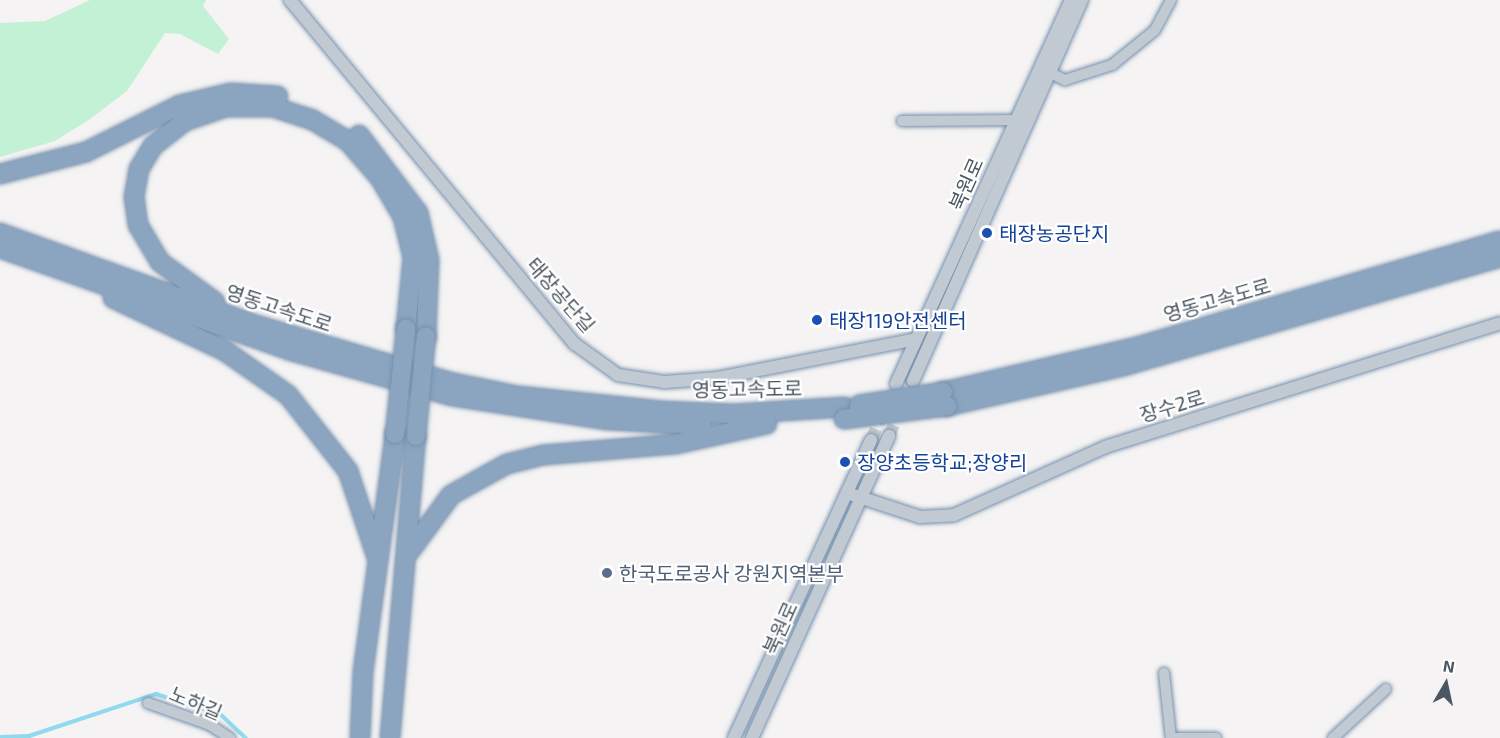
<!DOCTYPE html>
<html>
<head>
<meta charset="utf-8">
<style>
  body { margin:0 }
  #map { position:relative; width:1500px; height:738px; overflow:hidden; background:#f5f3f3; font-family:"Exo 2","Noto Sans KR",sans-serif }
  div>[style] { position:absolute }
  .green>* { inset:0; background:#c3f1d5 }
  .stream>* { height:4px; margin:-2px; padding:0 2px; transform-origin:2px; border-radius:2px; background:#90daee }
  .tertiary-tunnel>* { height:12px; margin-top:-6px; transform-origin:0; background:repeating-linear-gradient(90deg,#caccce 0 12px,transparent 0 18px) }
  .roads { filter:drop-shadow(0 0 2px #7690ad) drop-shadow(0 0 2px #7690ad) }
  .minor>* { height:10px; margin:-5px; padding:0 5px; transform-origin:5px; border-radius:5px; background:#c1cad2 }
  .tertiary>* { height:12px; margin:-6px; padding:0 6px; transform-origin:6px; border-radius:6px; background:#c1cad2 }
  .motorway>* { height:18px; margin:-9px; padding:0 9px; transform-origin:9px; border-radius:9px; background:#8ba5c1 }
  .bridges { filter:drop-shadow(0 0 2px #7690ad) drop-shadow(0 0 2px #7690ad) }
  .motorway-bridge>* { height:18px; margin:-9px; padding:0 9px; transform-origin:9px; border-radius:9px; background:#8ba5c1 }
  .dots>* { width:16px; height:16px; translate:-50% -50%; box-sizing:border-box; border:3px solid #fff; border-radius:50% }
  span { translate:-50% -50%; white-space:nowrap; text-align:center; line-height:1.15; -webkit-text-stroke:4.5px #fff; paint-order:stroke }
  .street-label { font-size:20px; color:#4a5661 }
  .transit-label { font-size:20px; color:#164399 }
  .left { translate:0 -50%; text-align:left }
  .service-label { font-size:20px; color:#4e5e75 }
  .north { position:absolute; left:1416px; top:654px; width:60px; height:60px; -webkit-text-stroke:4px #fff; paint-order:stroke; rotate:9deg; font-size:16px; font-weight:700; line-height:24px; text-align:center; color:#4a5661 }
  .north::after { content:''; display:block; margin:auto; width:21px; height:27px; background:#4a5661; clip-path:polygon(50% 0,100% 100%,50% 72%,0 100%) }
</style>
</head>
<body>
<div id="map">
  <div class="green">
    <div style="clip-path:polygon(90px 0,206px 0,203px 6px,229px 39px,218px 54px,180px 34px,165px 33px,127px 91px,90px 119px,55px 141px,0 157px,0 23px,45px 21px)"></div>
  </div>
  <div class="stream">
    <div style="left:0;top:737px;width:29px;rotate:-2deg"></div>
    <div style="left:29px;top:736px;width:134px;rotate:-18.3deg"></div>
    <div style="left:156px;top:694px;width:68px;rotate:17.9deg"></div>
    <div style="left:221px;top:715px;width:34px;rotate:43deg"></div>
  </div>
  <div class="tertiary-tunnel">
    <div style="left:889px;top:436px;width:60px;rotate:-66.4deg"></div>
    <div style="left:871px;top:440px;width:34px;rotate:-66deg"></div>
  </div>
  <div class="roads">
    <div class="minor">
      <div style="left:1049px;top:72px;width:18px;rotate:27deg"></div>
      <div style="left:1065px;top:80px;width:49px;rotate:-17.7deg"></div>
      <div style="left:1112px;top:65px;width:55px;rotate:-39.1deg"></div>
      <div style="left:1155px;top:30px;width:34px;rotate:-62deg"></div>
      <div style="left:902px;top:121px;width:114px;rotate:-0.5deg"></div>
      <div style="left:1164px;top:673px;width:65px;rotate:83.9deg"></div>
      <div style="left:148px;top:703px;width:66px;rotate:19.5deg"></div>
      <div style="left:210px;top:725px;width:24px;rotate:33deg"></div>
      <div style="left:1175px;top:738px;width:41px"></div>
      <div style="left:1333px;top:738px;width:72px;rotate:-42.8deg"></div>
    </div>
    <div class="tertiary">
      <div style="left:290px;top:0;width:447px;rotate:50.4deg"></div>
      <div style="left:575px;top:344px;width:53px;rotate:35.8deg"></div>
      <div style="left:618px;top:375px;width:48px;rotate:8.5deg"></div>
      <div style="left:665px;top:382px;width:53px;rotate:-4.3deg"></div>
      <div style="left:718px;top:378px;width:202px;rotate:-11.1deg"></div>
      <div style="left:913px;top:381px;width:417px;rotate:-66.1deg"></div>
      <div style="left:896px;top:384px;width:422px;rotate:-65.5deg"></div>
      <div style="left:847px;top:493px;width:77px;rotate:18.2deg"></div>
      <div style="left:920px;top:517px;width:34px;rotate:-3deg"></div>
      <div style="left:954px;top:515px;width:166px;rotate:-24.2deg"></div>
      <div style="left:1105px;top:447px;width:414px;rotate:-17.4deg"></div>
      <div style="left:734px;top:738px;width:328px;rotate:-65.3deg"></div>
      <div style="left:752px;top:738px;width:332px;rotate:-65.6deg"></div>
    </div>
    <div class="motorway">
      <div style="left:359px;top:135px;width:98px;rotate:52.9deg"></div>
      <div style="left:418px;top:213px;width:48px;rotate:76.8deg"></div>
      <div style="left:429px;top:260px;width:76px;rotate:92.3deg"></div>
      <div style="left:0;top:174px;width:89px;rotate:-14.3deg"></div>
      <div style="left:86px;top:152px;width:105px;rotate:-26.6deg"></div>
      <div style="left:180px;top:105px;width:52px;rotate:-13.2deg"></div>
      <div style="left:231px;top:93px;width:47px;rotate:3.7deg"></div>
      <div style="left:0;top:233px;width:275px;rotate:19.8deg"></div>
      <div style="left:259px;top:326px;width:198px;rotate:16.4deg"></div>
      <div style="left:449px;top:382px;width:70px;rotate:11.5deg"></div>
      <div style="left:518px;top:396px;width:145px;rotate:5.9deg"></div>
      <div style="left:662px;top:411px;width:72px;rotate:2.4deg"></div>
      <div style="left:734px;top:414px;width:111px;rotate:-3.6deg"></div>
      <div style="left:0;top:248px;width:306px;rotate:19.4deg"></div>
      <div style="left:289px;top:350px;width:170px;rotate:15.7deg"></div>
      <div style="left:453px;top:396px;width:157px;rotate:8.8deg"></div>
      <div style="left:608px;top:420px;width:94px;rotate:3deg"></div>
      <div style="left:113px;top:298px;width:124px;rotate:25.3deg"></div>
      <div style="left:225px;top:351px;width:77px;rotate:34.9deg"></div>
      <div style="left:288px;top:395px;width:97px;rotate:51.7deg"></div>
      <div style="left:348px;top:471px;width:94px;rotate:71.4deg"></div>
      <div style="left:215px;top:302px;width:68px;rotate:-144deg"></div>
      <div style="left:160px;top:262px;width:43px;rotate:-120.7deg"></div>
      <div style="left:138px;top:225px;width:28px;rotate:-98deg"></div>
      <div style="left:134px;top:197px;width:28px;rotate:-80deg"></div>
      <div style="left:139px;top:169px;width:27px;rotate:-59deg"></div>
      <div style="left:153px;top:146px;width:41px;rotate:-38deg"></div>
      <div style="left:185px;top:121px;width:43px;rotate:-18.9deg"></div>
      <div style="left:226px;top:107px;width:47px"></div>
      <div style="left:273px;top:107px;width:40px;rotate:18deg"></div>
      <div style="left:311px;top:119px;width:43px;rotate:30.7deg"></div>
      <div style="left:348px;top:141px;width:49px;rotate:49.1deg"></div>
      <div style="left:380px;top:178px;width:45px;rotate:59.5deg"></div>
      <div style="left:403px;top:217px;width:41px;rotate:76deg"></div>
      <div style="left:413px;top:257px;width:72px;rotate:95.6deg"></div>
      <div style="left:943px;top:392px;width:199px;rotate:-13.1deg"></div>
      <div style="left:1137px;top:347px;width:378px;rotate:-16.3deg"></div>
      <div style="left:947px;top:406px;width:180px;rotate:-12.8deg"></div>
      <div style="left:1123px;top:366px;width:392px;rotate:-16.1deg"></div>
      <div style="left:410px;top:551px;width:69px;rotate:-53.8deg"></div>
      <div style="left:451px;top:495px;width:64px;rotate:-29deg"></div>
      <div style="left:507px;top:464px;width:37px;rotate:-14deg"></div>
      <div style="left:543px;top:455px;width:133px;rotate:-4.7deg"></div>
      <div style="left:676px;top:444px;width:93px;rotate:-12.4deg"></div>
      <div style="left:360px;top:738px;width:66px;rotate:-87.4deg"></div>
      <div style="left:363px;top:672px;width:240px;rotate:-82.3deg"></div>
      <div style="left:390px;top:738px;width:303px;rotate:-85.1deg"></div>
    </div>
  </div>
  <div class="bridges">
    <div class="motorway-bridge">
      <div style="left:859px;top:405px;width:85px;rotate:-8.8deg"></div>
      <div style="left:844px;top:419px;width:104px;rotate:-7.2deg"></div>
      <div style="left:395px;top:434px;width:106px;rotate:-84deg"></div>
      <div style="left:416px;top:436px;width:100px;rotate:-84.3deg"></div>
    </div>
  </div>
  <div class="dots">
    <div style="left:987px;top:233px;background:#1a4fb4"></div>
    <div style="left:817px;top:320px;background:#1a4fb4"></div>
    <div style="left:845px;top:462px;background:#1a4fb4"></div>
    <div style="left:607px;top:573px;background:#5c6f8a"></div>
  </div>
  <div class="street-label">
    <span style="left:966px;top:184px;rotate:-66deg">북원로</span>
    <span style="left:561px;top:295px;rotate:49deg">태장공단길</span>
    <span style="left:1217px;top:300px;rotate:-16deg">영동고속도로</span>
    <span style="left:279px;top:308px;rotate:18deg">영동고속도로</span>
    <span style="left:747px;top:389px;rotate:-1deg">영동고속도로</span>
    <span style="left:1172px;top:406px;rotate:-17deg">장수2로</span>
    <span style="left:780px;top:628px;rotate:-66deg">북원로</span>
    <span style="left:196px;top:703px;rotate:23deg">노하길</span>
  </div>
  <div class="transit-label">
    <span class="left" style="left:999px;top:233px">태장농공단지</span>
    <span class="left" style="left:829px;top:320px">태장119안전센터</span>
    <span class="left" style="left:857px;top:462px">장양초등학교;장양리</span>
  </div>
  <div class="service-label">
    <span class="left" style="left:619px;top:573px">한국도로공사 강원지역본부</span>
  </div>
  <div class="north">N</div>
</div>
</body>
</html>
